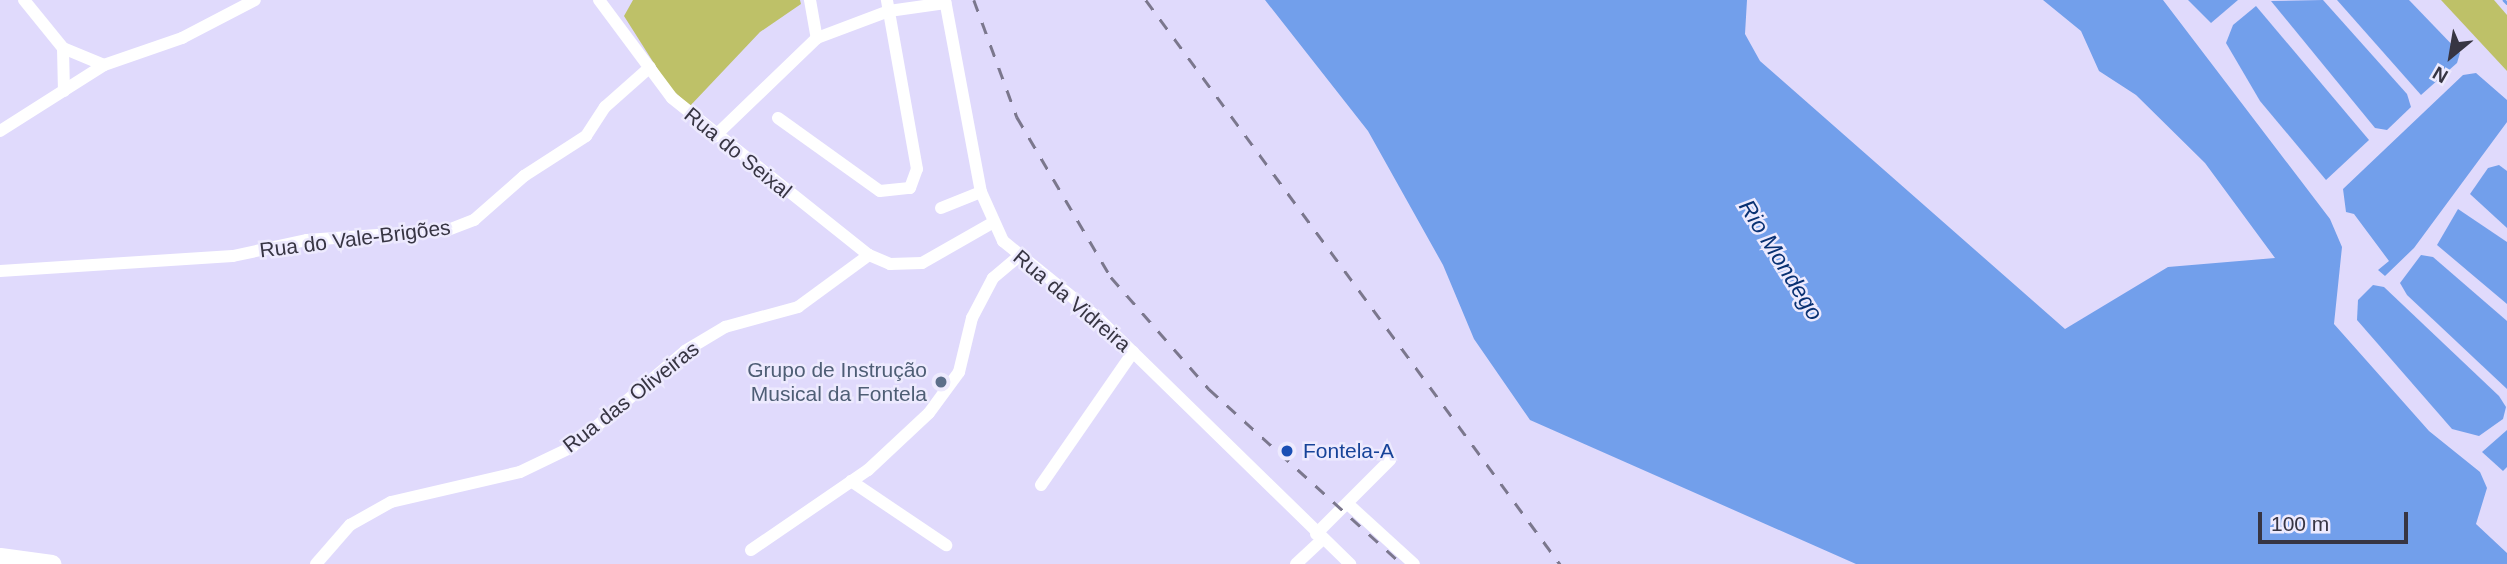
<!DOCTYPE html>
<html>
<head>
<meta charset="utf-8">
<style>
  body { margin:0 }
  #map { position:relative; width:2507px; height:564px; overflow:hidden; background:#e0dafc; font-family:Arial,sans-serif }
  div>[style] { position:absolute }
  .green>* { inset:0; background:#bec168 }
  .water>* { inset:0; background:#729feb }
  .stream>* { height:2.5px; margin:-1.25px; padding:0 1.25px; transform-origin:1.25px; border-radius:1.25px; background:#729feb }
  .minor>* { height:12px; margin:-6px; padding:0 6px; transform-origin:6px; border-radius:6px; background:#fff }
  .highway>* { height:19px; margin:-9.5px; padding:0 9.5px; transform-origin:9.5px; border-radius:9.5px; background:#fff }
  .rail>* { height:2.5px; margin-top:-1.25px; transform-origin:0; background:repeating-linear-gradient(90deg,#7b778d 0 12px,transparent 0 24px) }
  .dots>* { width:19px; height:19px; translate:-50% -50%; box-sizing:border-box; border:4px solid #edeafe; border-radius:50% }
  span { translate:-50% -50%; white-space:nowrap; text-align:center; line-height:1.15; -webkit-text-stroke:5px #edeafe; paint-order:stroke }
  .street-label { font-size:21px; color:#373543 }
  .service-label { font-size:21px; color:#4e5e75 }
  .right { translate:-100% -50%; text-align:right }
  .transit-label { font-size:21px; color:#164399 }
  .left { translate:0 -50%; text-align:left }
  .water-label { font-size:23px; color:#093173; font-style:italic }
  .north { position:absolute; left:2416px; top:21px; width:70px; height:70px; -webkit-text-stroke:5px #edeafe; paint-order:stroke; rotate:210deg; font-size:19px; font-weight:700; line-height:28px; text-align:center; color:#373543 }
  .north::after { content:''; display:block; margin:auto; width:24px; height:32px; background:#373543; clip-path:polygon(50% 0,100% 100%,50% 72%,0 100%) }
  .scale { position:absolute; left:2258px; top:512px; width:150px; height:32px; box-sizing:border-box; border:4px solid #373543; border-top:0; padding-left:9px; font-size:21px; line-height:24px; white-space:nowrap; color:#373543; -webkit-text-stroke:5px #edeafe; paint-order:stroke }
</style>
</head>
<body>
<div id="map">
  <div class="green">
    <div style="clip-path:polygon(633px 0,800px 0,801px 4px,760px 32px,690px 106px,669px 87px,624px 16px)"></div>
    <div style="clip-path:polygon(2441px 0,2494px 0,2507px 15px,2507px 71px)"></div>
  </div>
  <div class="water">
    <div style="clip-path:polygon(1265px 0,1747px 0,1745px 34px,1760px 61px,2065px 329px,2168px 267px,2275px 258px,2205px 163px,2136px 95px,2099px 71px,2081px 31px,2043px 0,2163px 0,2330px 219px,2342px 247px,2334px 324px,2429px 431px,2480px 472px,2487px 488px,2476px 524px,2507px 553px,2507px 564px,1856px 564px,1530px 420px,1474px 339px,1443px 265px,1368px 131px)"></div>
    <div style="clip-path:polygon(2188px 0,2238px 0,2211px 23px)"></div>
    <div style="clip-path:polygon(2323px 0,2407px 94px,2411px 107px,2387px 130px,2375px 128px,2271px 1px)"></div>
    <div style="clip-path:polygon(2337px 0,2409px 0,2460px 53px,2457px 63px,2421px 95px)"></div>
    <div style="clip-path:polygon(2256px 6px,2369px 140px,2326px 180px,2260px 101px,2226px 43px,2233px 25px)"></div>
    <div style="clip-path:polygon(2476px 73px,2507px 100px,2507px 122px,2414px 248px,2385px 276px,2378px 270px,2389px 261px,2354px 214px,2346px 212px,2343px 189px,2463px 75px)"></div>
    <div style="clip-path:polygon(2499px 165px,2507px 171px,2507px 228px,2470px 194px,2488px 168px)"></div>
    <div style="clip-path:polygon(2458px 209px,2507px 242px,2507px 304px,2437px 245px)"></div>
    <div style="clip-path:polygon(2421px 255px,2433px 257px,2507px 321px,2507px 389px,2407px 295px,2400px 283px)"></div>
    <div style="clip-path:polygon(2373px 285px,2384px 287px,2499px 396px,2506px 407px,2503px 419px,2479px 436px,2452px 429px,2357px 320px,2358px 300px)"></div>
    <div style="clip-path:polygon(2507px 430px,2507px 467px,2503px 471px,2482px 452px)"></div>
  </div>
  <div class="stream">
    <div style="left:2504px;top:0;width:4px;rotate:45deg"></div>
  </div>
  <div class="minor">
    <div style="left:24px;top:0;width:62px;rotate:50.9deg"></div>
    <div style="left:63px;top:48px;width:44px;rotate:22.5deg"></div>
    <div style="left:104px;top:65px;width:83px;rotate:-19.1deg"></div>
    <div style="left:182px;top:38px;width:82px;rotate:-27.5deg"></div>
    <div style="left:599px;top:0;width:122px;rotate:53.3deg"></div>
    <div style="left:672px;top:98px;width:252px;rotate:38.6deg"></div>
    <div style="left:869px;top:255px;width:23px;rotate:23deg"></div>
    <div style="left:890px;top:264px;width:32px;rotate:-2deg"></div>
    <div style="left:922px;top:263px;width:81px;rotate:-29.7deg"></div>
    <div style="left:810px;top:0;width:39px;rotate:80deg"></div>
    <div style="left:945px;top:0;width:195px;rotate:79.4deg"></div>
    <div style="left:981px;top:192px;width:54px;rotate:65.8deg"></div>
    <div style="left:1003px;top:241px;width:121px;rotate:39deg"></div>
    <div style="left:1097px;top:317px;width:354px;rotate:44.3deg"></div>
    <div style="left:63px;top:48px;width:43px;rotate:88.7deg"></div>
    <div style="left:778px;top:118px;width:125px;rotate:35.6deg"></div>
    <div style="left:880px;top:191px;width:30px;rotate:-6deg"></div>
    <div style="left:910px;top:188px;width:20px;rotate:-70deg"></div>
    <div style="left:917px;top:169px;width:172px;rotate:-100.1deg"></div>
    <div style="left:0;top:131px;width:123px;rotate:-32.4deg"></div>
    <div style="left:714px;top:137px;width:143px;rotate:-43.9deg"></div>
    <div style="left:817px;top:38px;width:77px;rotate:-20.6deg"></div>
    <div style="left:889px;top:11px;width:57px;rotate:-8.1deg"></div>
    <div style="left:941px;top:208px;width:43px;rotate:-21.8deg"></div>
    <div style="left:0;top:271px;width:233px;rotate:-3.7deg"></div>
    <div style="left:233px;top:256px;width:76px;rotate:-12.2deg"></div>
    <div style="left:307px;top:240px;width:141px;rotate:-4.1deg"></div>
    <div style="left:448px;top:230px;width:28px;rotate:-21deg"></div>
    <div style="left:474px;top:220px;width:67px;rotate:-41.3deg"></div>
    <div style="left:524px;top:176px;width:74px;rotate:-32.8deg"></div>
    <div style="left:586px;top:136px;width:35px;rotate:-57deg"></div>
    <div style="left:605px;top:107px;width:60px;rotate:-41.6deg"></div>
    <div style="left:851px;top:481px;width:115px;rotate:34deg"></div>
    <div style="left:1041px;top:485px;width:162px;rotate:-55.3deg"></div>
    <div style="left:1348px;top:504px;width:89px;rotate:42.3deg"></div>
    <div style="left:1316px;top:534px;width:105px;rotate:-45deg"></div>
    <div style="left:751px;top:550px;width:142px;rotate:-34.4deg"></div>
    <div style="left:868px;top:470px;width:83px;rotate:-43.1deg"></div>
    <div style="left:929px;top:413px;width:51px;rotate:-53.8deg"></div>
    <div style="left:959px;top:372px;width:56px;rotate:-76.5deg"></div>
    <div style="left:972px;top:318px;width:45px;rotate:-62.3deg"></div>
    <div style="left:993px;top:278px;width:31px;rotate:-40deg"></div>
    <div style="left:316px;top:564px;width:52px;rotate:-48.9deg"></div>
    <div style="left:350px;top:525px;width:47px;rotate:-29.3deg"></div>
    <div style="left:391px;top:502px;width:132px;rotate:-13.1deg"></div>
    <div style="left:520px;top:472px;width:58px;rotate:-25.7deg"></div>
    <div style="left:572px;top:447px;width:148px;rotate:-40.3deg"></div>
    <div style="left:685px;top:351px;width:47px;rotate:-31deg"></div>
    <div style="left:725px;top:327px;width:76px;rotate:-15.3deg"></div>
    <div style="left:798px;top:307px;width:88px;rotate:-36.2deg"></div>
    <div style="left:1296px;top:564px;width:35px;rotate:-43deg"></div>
  </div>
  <div class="highway">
    <div style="left:0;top:557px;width:52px;rotate:7.7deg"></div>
  </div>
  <div class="rail">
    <div style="left:974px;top:0;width:125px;rotate:69.8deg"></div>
    <div style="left:1017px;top:117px;width:186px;rotate:59.6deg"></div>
    <div style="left:1111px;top:277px;width:149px;rotate:48.8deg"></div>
    <div style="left:1209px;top:389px;width:261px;rotate:42.2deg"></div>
    <div style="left:1146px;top:0;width:700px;rotate:53.72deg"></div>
  </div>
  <div class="dots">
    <div style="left:941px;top:382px;background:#5c6f8a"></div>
    <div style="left:1287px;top:451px;background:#1a4fb4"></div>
  </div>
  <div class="street-label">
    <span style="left:738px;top:153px;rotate:39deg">Rua do Seixal</span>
    <span style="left:355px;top:239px;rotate:-7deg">Rua do Vale-Brigões</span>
    <span style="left:1072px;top:301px;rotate:40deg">Rua da Vidreira</span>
    <span style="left:631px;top:397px;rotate:-38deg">Rua das Oliveiras</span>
  </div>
  <div class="service-label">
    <span class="right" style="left:927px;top:382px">Grupo de Instrução<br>Musical da Fontela</span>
  </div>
  <div class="transit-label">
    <span class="left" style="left:1303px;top:451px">Fontela-A</span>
  </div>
  <div class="water-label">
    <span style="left:1781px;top:260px;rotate:58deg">Rio Mondego</span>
  </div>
  <div class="north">N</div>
  <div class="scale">100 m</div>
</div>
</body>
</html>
